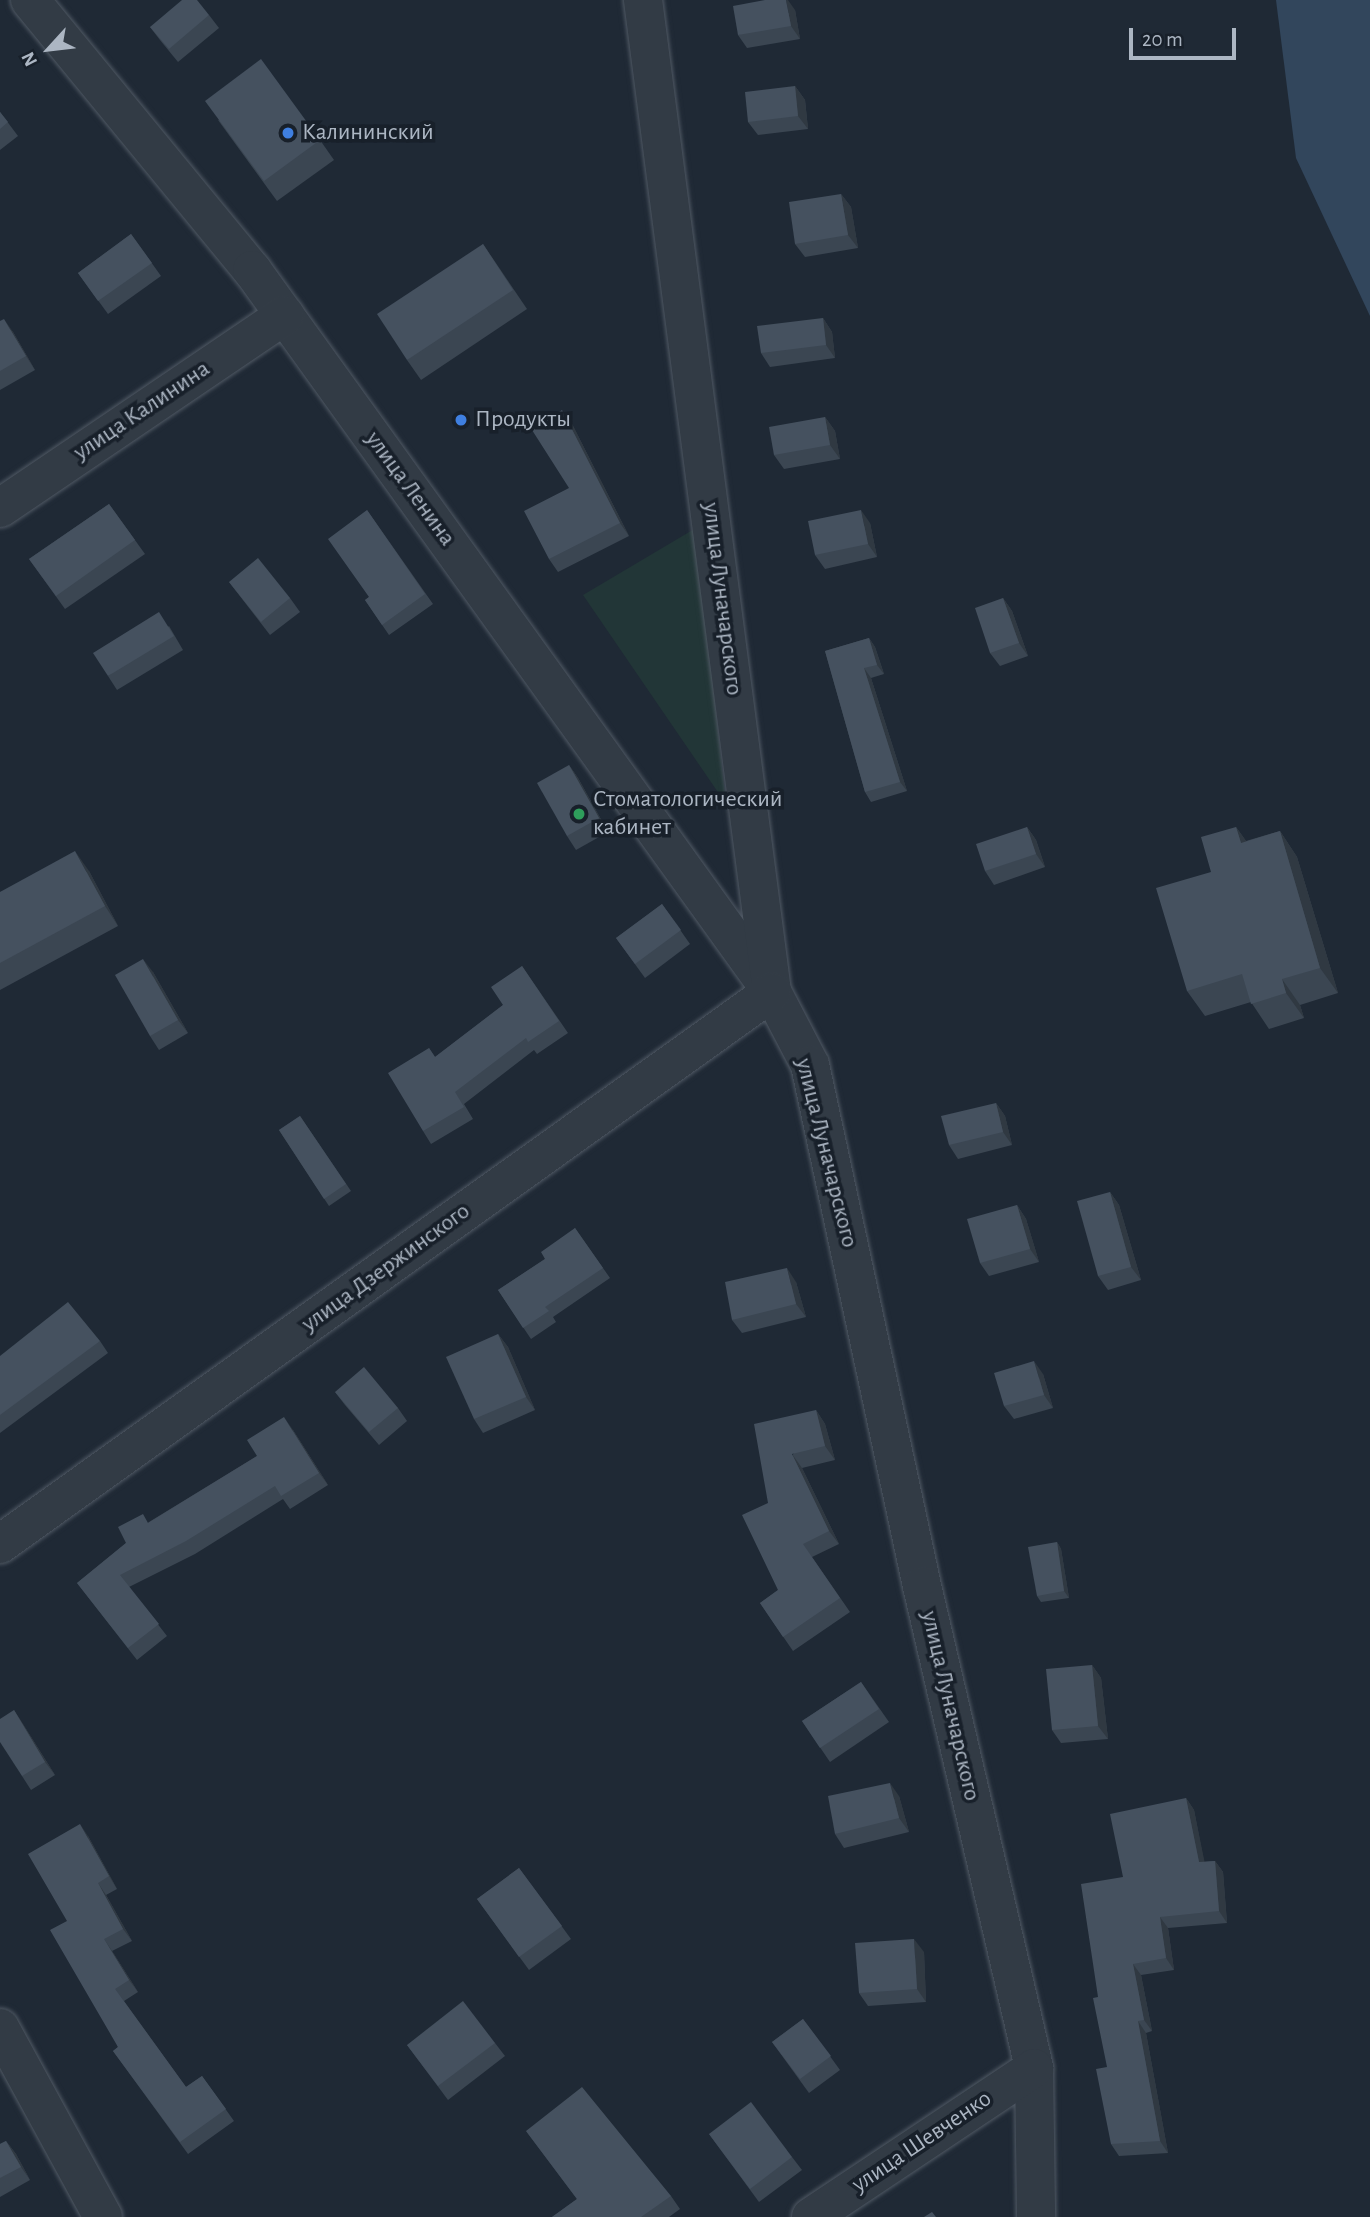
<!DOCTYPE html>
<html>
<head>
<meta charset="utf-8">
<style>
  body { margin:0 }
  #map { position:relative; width:1370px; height:2217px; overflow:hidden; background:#1f2935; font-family:"Alegreya Sans",sans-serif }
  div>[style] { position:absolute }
  .green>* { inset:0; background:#223637 }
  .water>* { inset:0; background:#32465c }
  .roads { filter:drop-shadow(0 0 2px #505964) drop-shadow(0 0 2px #505964) }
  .minor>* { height:38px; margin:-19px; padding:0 19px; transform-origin:19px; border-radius:19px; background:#323b45 }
  .wall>* { inset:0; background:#3b4652 }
  .shaded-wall>* { inset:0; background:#303942 }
  .building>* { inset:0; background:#45515f }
  .dots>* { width:19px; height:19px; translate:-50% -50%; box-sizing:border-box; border:4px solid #18202a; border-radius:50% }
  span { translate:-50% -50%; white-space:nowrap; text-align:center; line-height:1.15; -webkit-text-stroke:7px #18202a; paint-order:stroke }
  .poi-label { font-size:24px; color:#acb6c3 }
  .left { translate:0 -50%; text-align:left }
  .street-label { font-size:24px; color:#acb6c3 }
  .north { position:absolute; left:14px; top:14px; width:70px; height:70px; -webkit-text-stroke:5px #18202a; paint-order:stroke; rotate:243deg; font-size:19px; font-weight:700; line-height:28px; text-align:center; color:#acb6c3 }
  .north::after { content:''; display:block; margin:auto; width:24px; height:32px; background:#acb6c3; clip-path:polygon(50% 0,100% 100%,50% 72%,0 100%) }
  .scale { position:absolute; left:1129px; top:28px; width:107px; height:32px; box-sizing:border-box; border:4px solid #acb6c3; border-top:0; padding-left:9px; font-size:21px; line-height:24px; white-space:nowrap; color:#acb6c3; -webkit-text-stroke:5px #18202a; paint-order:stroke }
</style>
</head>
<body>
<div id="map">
  <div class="green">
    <div style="clip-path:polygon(696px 528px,726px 804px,583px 595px)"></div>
  </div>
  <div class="water">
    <div style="clip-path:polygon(1276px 0,1370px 0,1370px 316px,1296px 158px)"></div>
  </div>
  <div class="roads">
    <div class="minor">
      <div style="left:30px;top:0;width:350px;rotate:50.6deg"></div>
      <div style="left:252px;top:270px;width:885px;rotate:54.24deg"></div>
      <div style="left:643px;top:0;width:1000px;rotate:82.59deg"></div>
      <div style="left:772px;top:992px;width:82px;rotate:62.5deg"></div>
      <div style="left:810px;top:1065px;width:533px;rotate:77.87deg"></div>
      <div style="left:922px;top:1586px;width:495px;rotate:76.9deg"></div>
      <div style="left:1034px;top:2068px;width:149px;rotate:89.2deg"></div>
      <div style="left:0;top:508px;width:344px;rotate:-34.1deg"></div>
      <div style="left:0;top:1544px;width:949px;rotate:-35.57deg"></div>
      <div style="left:0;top:2028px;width:215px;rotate:61.4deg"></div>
      <div style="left:811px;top:2217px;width:268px;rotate:-33.7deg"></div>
    </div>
  </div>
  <div class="wall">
    <div style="clip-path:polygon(795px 10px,800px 39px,747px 48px,738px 35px)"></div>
    <div style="clip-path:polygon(209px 15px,219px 28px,178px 62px,160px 40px,150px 27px)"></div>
    <div style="clip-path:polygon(795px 86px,805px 100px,808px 129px,758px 135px,748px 122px)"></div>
    <div style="clip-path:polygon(0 112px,18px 136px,0 150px)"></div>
    <div style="clip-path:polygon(218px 120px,320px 140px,334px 160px,277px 201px)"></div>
    <div style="clip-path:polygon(841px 194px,851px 207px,858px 248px,805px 257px,795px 244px)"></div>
    <div style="clip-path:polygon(131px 234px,161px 276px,108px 314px,78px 273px)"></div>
    <div style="clip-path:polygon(483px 244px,527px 309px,421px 380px,407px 360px)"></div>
    <div style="clip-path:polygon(823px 318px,832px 332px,835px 358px,770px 367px,761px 353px)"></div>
    <div style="clip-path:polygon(0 321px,13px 332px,35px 370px,0 390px)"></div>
    <div style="clip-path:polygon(825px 417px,835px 431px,840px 459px,784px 469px,774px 455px)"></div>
    <div style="clip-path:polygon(572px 424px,629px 536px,558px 572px,549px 559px,569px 488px)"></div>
    <div style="clip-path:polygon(109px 504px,145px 554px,65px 609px,29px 559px)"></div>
    <div style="clip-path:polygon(367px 510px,433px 604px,389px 635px,365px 600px,369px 597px)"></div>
    <div style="clip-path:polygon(870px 523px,877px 557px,825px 569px,815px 555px)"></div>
    <div style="clip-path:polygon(229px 582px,290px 598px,300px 612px,270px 635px)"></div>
    <div style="clip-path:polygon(1003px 598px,1012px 611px,1028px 656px,1000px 666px,990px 653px)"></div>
    <div style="clip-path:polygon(169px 626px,183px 650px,117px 690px,108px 676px)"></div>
    <div style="clip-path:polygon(869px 638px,875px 647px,884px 674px,871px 678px,907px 791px,871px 802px,865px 792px,825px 651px)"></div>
    <div style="clip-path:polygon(569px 765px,578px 778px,608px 832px,576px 850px,567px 836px)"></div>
    <div style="clip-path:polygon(1027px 827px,1036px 840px,1045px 867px,994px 885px,985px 871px)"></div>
    <div style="clip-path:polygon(1236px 827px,1246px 841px,1280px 831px,1297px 857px,1338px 993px,1300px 1005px,1304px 1018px,1269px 1029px,1251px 1002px,1205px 1016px,1187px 991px,1211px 872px)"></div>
    <div style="clip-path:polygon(89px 871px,118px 926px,0 990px,0 892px)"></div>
    <div style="clip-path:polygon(662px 904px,690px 944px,645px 978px,616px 938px)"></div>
    <div style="clip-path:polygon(522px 966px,568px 1033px,537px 1054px,534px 1050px,464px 1104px,473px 1119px,431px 1144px,423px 1131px,429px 1048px,435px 1057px,503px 1005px)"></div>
    <div style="clip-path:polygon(153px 972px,188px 1033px,159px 1050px,150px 1036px)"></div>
    <div style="clip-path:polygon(996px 1103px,1005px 1116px,1012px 1145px,958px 1159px,949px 1145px)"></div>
    <div style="clip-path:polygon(300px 1116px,351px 1191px,329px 1206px,279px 1130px)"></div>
    <div style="clip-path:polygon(1110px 1192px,1119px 1205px,1141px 1280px,1108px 1290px,1098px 1276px)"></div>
    <div style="clip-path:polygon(1017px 1205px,1026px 1219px,1039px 1262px,989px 1276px,980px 1263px)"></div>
    <div style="clip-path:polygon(575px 1228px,610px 1278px,553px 1317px,556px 1322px,531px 1339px,498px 1290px,545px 1259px)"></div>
    <div style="clip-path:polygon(796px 1282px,806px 1317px,742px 1333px,732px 1320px)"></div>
    <div style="clip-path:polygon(498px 1334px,508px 1347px,535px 1410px,483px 1433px,474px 1419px)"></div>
    <div style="clip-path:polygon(100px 1341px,108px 1353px,0 1433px,0 1356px)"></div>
    <div style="clip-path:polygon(1043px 1374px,1053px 1408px,1014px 1419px,1004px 1406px)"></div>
    <div style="clip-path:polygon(335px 1392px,398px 1408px,407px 1421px,379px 1445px,345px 1405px)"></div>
    <div style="clip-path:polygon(816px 1410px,825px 1424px,835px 1460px,802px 1468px,839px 1544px,812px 1557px,850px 1612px,793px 1651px,760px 1603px,778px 1590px,768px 1503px)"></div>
    <div style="clip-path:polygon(293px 1430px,328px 1485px,290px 1509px,283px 1499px,195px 1554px,129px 1587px,167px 1636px,137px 1660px,77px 1583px,126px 1543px,149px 1522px,257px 1456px)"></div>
    <div style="clip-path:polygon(1057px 1542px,1061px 1549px,1069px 1598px,1041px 1602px,1037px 1596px)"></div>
    <div style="clip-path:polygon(1092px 1665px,1101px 1678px,1108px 1739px,1061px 1743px,1052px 1730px)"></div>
    <div style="clip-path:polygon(861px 1682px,889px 1722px,830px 1762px,802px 1721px)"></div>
    <div style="clip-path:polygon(14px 1710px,55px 1775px,31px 1790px,22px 1776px)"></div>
    <div style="clip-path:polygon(899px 1796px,909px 1832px,844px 1848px,835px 1834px)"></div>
    <div style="clip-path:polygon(1186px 1798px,1194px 1810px,1204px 1862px,1215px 1861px,1223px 1872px,1227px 1923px,1168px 1928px,1174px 1970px,1141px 1975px,1152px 2031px,1146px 2033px,1168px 2153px,1119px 2156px,1111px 2144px,1107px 2067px,1123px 1877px)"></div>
    <div style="clip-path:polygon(88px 1836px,117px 1889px,106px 1895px,132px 1941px,112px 1951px,138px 1992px,124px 2001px,186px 2087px,202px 2076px,234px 2121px,188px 2154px,113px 2051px,118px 2047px,67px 1921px)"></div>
    <div style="clip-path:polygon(519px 1868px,571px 1939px,529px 1970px,477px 1899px)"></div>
    <div style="clip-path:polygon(924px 1952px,926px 2002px,868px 2006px,859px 1993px)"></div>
    <div style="clip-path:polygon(803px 2019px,840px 2070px,809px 2093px,772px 2042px)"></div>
    <div style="clip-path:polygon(495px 2043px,505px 2056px,448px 2100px,407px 2045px)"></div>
    <div style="clip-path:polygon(526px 2131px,671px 2196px,680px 2209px,669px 2217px,552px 2217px,577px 2199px)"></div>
    <div style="clip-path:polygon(709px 2134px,792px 2157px,802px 2170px,759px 2202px)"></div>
    <div style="clip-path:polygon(6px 2141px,16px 2154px,30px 2180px,0 2197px,0 2144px)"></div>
  </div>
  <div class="shaded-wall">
    <div style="clip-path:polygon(786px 0,788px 0,795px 10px,800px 39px,791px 26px)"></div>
    <div style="clip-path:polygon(795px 86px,805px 100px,808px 129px,798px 116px)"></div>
    <div style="clip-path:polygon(841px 194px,851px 207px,858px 248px,848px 235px)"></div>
    <div style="clip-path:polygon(823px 318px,832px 332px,835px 358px,826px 345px)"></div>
    <div style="clip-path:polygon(4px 319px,13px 332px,35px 370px,26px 356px)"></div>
    <div style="clip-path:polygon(562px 410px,572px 424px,629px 536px,620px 523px)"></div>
    <div style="clip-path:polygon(825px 417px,835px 431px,840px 459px,830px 445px)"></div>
    <div style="clip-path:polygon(861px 510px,870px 523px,877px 557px,868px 544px)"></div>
    <div style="clip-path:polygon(1003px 598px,1012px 611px,1028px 656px,1019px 643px)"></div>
    <div style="clip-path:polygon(869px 638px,875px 647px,884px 674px,877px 665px)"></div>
    <div style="clip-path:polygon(864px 668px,871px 678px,907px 791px,900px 782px)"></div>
    <div style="clip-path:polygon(569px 765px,578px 778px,608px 832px,599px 818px)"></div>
    <div style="clip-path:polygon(1027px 827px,1036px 840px,1045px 867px,1036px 854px)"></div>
    <div style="clip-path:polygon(1236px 827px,1254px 852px,1241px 843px)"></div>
    <div style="clip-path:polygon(1280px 831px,1297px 857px,1338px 993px,1320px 968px)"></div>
    <div style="clip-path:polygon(75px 851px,89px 871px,118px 926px,105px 906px)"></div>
    <div style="clip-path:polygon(143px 959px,153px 972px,188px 1033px,178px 1020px)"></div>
    <div style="clip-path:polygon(1282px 979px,1300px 1005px,1304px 1018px,1286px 993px)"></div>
    <div style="clip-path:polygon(996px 1103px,1005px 1116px,1012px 1145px,1003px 1132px)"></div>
    <div style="clip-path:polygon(1110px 1192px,1119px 1205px,1141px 1280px,1131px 1267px)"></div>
    <div style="clip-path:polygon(1017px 1205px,1026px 1219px,1039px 1262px,1030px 1249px)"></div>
    <div style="clip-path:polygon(787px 1268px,796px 1282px,806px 1317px,796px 1304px)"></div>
    <div style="clip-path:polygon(498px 1334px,508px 1347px,535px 1410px,526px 1397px)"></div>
    <div style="clip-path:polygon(1034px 1361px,1043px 1374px,1053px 1408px,1044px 1395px)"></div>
    <div style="clip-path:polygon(816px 1410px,825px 1424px,835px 1460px,825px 1446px)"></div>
    <div style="clip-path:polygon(284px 1417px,293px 1430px,328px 1485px,319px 1473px)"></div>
    <div style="clip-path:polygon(792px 1454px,802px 1468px,839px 1544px,829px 1531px)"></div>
    <div style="clip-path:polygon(1057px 1542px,1061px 1549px,1069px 1598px,1064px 1591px)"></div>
    <div style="clip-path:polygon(1092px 1665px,1101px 1678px,1108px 1739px,1098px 1726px)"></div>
    <div style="clip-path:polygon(14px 1710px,23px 1724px,55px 1775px,45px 1762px)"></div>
    <div style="clip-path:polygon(890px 1783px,899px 1796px,909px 1832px,899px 1818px)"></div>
    <div style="clip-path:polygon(1186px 1798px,1194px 1810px,1207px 1874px,1199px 1862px)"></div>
    <div style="clip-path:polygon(80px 1824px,88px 1836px,117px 1889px,109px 1876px)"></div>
    <div style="clip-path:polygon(1215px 1861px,1223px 1872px,1227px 1923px,1219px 1911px)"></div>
    <div style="clip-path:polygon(98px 1883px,106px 1895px,132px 1941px,123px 1929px)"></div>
    <div style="clip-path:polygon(1160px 1917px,1168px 1928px,1174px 1970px,1166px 1958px)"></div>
    <div style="clip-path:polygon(104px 1939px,112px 1951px,138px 1992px,129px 1980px)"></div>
    <div style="clip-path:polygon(914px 1939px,924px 1952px,926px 2002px,917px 1989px)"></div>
    <div style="clip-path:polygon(1133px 1964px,1141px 1975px,1152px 2031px,1144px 2020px)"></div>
    <div style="clip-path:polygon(1138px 2021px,1146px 2033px,1168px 2153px,1160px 2141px)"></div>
    <div style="clip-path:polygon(6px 2141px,16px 2154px,30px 2180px,21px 2167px)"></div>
  </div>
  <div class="building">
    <div style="clip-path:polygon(182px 0,197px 0,209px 15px,169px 49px,150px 27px)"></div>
    <div style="clip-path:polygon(765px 0,786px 0,791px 26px,738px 35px,733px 6px)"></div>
    <div style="clip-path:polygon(261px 59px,320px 140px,264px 181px,205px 101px)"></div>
    <div style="clip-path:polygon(795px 86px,798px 116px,748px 122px,745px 92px)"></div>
    <div style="clip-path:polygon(0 112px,8px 122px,0 129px)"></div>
    <div style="clip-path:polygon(841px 194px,848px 235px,795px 244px,789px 202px)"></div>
    <div style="clip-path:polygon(131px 234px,152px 263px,98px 301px,78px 273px)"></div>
    <div style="clip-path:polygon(483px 244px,513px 290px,407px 360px,377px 314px)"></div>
    <div style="clip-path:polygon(823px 318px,826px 345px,761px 353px,757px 326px)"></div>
    <div style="clip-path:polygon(4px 319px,26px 356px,0 371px,0 321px)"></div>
    <div style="clip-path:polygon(562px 410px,620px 523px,549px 559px,524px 511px,569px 488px,532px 430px)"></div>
    <div style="clip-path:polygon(825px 417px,830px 445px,774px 455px,769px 427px)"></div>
    <div style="clip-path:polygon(109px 504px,135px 540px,56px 596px,29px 559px)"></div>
    <div style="clip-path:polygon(367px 510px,425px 594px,382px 625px,365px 600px,369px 597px,328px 539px)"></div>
    <div style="clip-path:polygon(861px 510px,868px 544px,815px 555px,808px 521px)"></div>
    <div style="clip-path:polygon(258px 558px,290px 598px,261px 622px,229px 582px)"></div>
    <div style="clip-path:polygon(1003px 598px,1019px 643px,990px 653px,975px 608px)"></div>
    <div style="clip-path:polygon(159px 612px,174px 636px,108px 676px,93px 653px)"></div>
    <div style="clip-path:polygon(869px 638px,877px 665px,864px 668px,900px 782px,865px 792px,825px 651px)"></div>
    <div style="clip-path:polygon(569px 765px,599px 818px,567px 836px,537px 783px)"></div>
    <div style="clip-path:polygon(1027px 827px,1036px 854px,985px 871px,976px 844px)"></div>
    <div style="clip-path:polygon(1236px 827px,1241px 843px,1280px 831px,1320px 968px,1282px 979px,1286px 993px,1251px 1004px,1242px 974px,1187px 991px,1156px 888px,1211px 872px,1201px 837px)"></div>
    <div style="clip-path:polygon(75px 851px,105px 906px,0 963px,0 892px)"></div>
    <div style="clip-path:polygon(662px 904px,681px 930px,635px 964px,616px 938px)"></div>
    <div style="clip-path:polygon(143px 959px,178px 1020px,150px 1036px,115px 975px)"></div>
    <div style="clip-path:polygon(522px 966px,559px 1021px,528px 1042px,526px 1038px,455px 1092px,464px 1107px,423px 1131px,388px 1073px,429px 1048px,435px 1057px,503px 1005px,491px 987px)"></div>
    <div style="clip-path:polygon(996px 1103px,1003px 1132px,949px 1145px,941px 1116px)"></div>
    <div style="clip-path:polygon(300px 1116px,346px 1184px,324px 1199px,279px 1130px)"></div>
    <div style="clip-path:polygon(1110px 1192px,1131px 1267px,1098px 1276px,1077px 1201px)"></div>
    <div style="clip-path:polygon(1017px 1205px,1030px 1249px,980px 1263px,967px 1219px)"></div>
    <div style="clip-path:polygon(575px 1228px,603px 1268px,545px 1307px,549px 1311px,523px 1328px,498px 1290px,545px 1259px,541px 1252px)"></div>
    <div style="clip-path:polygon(787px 1268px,796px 1304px,732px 1320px,725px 1282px)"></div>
    <div style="clip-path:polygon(68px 1302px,100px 1341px,0 1415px,0 1356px)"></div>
    <div style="clip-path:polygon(498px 1334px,526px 1397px,474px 1419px,446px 1357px)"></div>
    <div style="clip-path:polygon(1034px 1361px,1044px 1395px,1004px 1406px,994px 1373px)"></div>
    <div style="clip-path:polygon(364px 1367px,398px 1408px,369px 1432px,335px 1392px)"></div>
    <div style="clip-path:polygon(816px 1410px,825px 1446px,792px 1454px,829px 1531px,803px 1544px,840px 1598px,783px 1637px,760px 1603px,778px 1590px,742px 1515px,768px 1503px,754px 1424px)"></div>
    <div style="clip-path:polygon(284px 1417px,319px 1473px,281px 1496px,275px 1486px,186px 1541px,120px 1575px,159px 1624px,128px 1648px,77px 1583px,126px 1543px,118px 1527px,143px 1514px,148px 1523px,257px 1456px,247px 1440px)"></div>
    <div style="clip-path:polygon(1057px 1542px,1064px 1591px,1037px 1596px,1028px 1547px)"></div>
    <div style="clip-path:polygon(1092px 1665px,1098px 1726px,1052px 1730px,1046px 1669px)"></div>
    <div style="clip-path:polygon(861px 1682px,879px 1709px,820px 1748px,802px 1721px)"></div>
    <div style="clip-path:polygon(14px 1710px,45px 1762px,22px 1776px,0 1742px,0 1719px)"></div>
    <div style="clip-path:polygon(890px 1783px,899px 1818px,835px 1834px,828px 1796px)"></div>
    <div style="clip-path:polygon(1186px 1798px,1199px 1862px,1215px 1861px,1219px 1911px,1160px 1917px,1166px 1958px,1133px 1964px,1144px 2020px,1138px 2021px,1160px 2141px,1111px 2144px,1096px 2069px,1107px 2067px,1093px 1998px,1098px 1997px,1081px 1884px,1123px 1877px,1110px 1814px)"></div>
    <div style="clip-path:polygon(80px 1824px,109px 1876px,98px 1883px,123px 1929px,104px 1939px,129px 1980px,115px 1989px,186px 2087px,202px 2076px,226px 2109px,180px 2142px,113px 2051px,118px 2047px,50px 1930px,67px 1921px,28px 1854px)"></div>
    <div style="clip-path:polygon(519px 1868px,562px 1926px,519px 1957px,477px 1899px)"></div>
    <div style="clip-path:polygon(914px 1939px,917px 1989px,859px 1993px,855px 1943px)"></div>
    <div style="clip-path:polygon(463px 2001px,495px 2043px,438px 2086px,407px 2045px)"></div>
    <div style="clip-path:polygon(803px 2019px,831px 2056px,800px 2079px,772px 2042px)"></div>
    <div style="clip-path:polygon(582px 2087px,671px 2196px,641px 2217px,552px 2217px,577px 2199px,526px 2131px)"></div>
    <div style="clip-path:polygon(751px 2102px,792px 2157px,750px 2189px,709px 2134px)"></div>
    <div style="clip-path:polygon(6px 2141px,21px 2167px,0 2178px,0 2144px)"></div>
    <div style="clip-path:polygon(932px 2212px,936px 2217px,924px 2217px)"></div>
  </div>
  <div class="dots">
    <div style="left:288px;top:133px;background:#3f7fe0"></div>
    <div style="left:461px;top:420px;background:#3f7fe0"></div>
    <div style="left:579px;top:814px;background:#2e9e5b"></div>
  </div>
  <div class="poi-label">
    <span class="left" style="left:302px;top:133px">Калининский</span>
    <span class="left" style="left:475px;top:420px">Продукты</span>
    <span class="left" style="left:593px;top:814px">Стоматологический<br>кабинет</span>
  </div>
  <div class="street-label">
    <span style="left:142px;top:411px;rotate:-34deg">улица Калинина</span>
    <span style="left:410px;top:489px;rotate:54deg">улица Ленина</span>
    <span style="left:722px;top:599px;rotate:83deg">улица Луначарского</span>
    <span style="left:826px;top:1153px;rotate:76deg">улица Луначарского</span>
    <span style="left:386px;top:1268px;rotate:-36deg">улица Дзержинского</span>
    <span style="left:950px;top:1706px;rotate:77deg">улица Луначарского</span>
    <span style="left:922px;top:2142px;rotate:-34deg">улица Шевченко</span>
  </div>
  <div class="north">N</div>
  <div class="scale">20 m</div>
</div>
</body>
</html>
